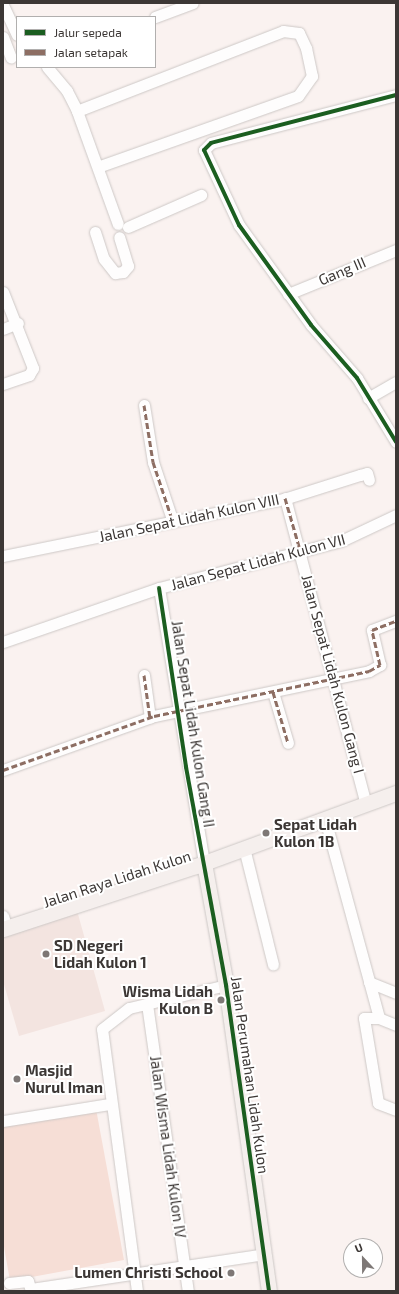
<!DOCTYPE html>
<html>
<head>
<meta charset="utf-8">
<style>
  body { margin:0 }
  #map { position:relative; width:399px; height:1294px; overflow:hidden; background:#faf2f0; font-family:"Exo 2",sans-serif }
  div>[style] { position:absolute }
  .built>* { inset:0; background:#f3e4e0 }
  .green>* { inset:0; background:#f6ded6 }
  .roads { filter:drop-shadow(0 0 1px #cdc8c6) drop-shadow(0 0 1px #cdc8c6) }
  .street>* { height:11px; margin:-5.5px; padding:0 5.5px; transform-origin:5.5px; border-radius:5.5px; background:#fefdfd }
  .secondary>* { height:15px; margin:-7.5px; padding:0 7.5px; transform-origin:7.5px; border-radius:7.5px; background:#f5efed }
  .quiet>* { height:3px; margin-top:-1.5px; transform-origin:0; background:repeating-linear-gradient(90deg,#8d6e63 0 6px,transparent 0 9px) }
  .cycleway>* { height:4px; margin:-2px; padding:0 2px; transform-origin:2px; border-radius:2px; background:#1b5e20 }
  .dots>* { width:11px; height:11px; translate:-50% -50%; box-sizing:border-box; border:2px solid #fff; border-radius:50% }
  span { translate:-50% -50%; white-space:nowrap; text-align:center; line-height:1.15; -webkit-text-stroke:4px #fff; paint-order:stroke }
  .street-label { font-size:15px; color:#3c3735 }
  .poi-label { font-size:15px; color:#3c3735; font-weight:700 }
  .left { translate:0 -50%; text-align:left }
  .right { translate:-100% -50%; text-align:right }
  .frame { position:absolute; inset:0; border:4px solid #3c3735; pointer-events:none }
  .legend { position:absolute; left:16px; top:16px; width:140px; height:52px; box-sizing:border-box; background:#fff; border:1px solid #b1afae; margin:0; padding:5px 7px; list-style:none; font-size:12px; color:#3c3735 }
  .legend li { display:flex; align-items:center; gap:8px; height:20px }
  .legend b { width:20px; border:1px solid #b1afae }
  .north { position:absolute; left:343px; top:1238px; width:40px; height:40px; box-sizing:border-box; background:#fff; border:1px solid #b1afae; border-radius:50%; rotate:338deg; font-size:11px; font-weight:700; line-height:16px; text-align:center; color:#3c3735 }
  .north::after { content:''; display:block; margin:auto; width:14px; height:18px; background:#7e7876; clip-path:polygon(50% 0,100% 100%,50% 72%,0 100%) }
</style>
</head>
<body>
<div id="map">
  <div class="built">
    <div style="clip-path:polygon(76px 907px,105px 1011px,19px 1036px,3px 981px,3px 928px)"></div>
  </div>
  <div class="green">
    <div style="clip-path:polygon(96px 1109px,124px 1260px,10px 1281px,3px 1241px,3px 1126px)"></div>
  </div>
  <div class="roads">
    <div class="street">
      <div style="left:3px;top:5px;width:33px;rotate:65deg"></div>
      <div style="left:155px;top:17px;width:40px;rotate:-20.2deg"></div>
      <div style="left:3px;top:37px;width:22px;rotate:69deg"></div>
      <div style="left:47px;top:67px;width:31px;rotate:50deg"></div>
      <div style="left:67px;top:91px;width:22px;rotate:63deg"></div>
      <div style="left:77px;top:111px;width:120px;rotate:70.1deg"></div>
      <div style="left:396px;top:95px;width:191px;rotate:165.5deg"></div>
      <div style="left:211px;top:143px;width:10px;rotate:135deg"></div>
      <div style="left:204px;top:150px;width:83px;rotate:65deg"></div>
      <div style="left:239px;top:225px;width:123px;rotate:54.2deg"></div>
      <div style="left:311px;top:325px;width:70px;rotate:49deg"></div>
      <div style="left:357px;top:378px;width:75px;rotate:58.6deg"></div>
      <div style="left:77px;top:111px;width:221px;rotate:-21.2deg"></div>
      <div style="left:283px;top:31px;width:16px;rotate:7deg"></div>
      <div style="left:299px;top:33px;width:17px;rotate:65deg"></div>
      <div style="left:306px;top:48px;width:29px;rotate:78deg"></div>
      <div style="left:312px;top:76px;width:24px;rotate:125deg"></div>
      <div style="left:298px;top:96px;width:212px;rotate:160.5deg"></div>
      <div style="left:128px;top:227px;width:80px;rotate:-23.7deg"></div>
      <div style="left:95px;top:232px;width:28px;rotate:72deg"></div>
      <div style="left:104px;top:259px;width:18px;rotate:52deg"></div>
      <div style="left:115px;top:273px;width:8px;rotate:-7deg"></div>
      <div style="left:123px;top:272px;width:8px;rotate:-50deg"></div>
      <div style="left:128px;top:266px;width:30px;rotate:-107deg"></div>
      <div style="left:3px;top:292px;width:82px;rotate:68.5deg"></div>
      <div style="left:33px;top:368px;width:8px;rotate:120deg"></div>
      <div style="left:29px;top:375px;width:28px;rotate:161deg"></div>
      <div style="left:288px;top:294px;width:117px;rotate:-22.2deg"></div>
      <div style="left:3px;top:329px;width:16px;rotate:-22deg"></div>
      <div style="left:368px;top:398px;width:32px;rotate:-30deg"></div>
      <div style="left:144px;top:405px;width:58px;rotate:81deg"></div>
      <div style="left:153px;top:462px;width:63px;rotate:71.6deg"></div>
      <div style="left:285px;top:498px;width:317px;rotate:75.2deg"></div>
      <div style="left:3px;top:556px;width:290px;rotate:-11.5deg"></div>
      <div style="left:287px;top:498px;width:77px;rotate:-17.5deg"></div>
      <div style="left:360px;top:475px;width:7px;rotate:-16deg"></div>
      <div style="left:367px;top:473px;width:7px;rotate:74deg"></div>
      <div style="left:159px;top:588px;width:279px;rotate:80.7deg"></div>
      <div style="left:3px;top:642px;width:165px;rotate:-19.1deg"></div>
      <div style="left:159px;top:588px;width:188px;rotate:-14.5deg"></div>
      <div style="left:341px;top:541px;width:61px;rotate:-25.3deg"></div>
      <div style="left:144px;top:675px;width:43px;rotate:82.1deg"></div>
      <div style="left:273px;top:692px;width:53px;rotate:73.6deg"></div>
      <div style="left:3px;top:770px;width:160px;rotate:-19.7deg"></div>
      <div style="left:154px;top:716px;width:220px;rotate:-11.8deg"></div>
      <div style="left:369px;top:671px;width:13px;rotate:-29deg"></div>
      <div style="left:380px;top:665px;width:36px;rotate:-103deg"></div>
      <div style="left:372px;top:630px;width:26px;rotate:-21deg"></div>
      <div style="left:325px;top:819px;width:206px;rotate:74.8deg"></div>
      <div style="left:244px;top:848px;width:120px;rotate:76deg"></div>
      <div style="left:3px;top:916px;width:13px;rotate:72deg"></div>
      <div style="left:369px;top:982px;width:29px;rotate:22deg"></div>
      <div style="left:147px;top:1004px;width:290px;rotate:81.9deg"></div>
      <div style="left:396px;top:1025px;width:18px;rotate:-158deg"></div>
      <div style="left:379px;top:1018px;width:15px;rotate:180deg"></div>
      <div style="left:364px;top:1018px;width:86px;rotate:80.6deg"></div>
      <div style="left:378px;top:1103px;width:19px;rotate:21deg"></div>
      <div style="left:3px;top:1121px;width:107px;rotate:-9.1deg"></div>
      <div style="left:9px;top:1283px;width:19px;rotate:-6deg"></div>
      <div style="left:28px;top:1281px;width:10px;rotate:73deg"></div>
      <div style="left:31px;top:1289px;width:236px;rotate:-8.5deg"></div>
      <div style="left:137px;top:1291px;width:264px;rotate:-97.6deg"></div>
      <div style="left:102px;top:1029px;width:34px;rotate:-38deg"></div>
      <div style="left:129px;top:1008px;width:100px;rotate:-13.3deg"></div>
    </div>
    <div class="secondary">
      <div style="left:204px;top:863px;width:124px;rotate:79.8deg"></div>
      <div style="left:226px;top:985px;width:309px;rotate:82deg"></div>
      <div style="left:3px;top:929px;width:203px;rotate:-18.1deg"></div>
      <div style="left:196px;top:866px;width:213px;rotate:-20.1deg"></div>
    </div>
  </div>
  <div class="quiet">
    <div style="left:144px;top:405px;width:58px;rotate:81deg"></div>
    <div style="left:153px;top:462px;width:63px;rotate:71.6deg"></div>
    <div style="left:285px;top:498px;width:57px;rotate:73.8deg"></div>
    <div style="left:144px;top:675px;width:43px;rotate:82.1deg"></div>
    <div style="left:273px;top:692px;width:53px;rotate:73.6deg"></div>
    <div style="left:3px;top:770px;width:160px;rotate:-19.7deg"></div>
    <div style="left:154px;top:716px;width:220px;rotate:-11.8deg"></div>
    <div style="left:369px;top:671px;width:13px;rotate:-29deg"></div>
    <div style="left:380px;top:665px;width:36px;rotate:-103deg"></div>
    <div style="left:372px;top:630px;width:26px;rotate:-21deg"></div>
  </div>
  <div class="cycleway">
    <div style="left:396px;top:95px;width:191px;rotate:165.5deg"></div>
    <div style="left:211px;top:143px;width:10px;rotate:135deg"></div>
    <div style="left:204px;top:150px;width:83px;rotate:65deg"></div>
    <div style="left:239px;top:225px;width:123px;rotate:54.2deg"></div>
    <div style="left:311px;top:325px;width:70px;rotate:49deg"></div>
    <div style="left:357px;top:378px;width:75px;rotate:58.6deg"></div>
    <div style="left:159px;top:588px;width:181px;rotate:81.4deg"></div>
    <div style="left:186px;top:767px;width:222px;rotate:79.6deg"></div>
    <div style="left:226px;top:985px;width:309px;rotate:82deg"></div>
  </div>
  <div class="dots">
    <div style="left:266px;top:833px;background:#7e7876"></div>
    <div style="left:46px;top:954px;background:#7e7876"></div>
    <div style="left:221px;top:1000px;background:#7e7876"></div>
    <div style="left:17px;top:1079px;background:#7e7876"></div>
    <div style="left:231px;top:1273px;background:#7e7876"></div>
  </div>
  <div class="street-label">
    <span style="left:342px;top:271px;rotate:-23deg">Gang III</span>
    <span style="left:189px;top:518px;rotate:-12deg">Jalan Sepat Lidah Kulon VIII</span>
    <span style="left:258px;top:562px;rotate:-15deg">Jalan Sepat Lidah Kulon VII</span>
    <span style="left:333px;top:674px;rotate:75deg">Jalan Sepat Lidah Kulon Gang I</span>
    <span style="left:193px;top:724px;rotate:81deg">Jalan Sepat Lidah Kulon Gang II</span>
    <span style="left:117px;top:879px;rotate:-18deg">Jalan Raya Lidah Kulon</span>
    <span style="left:250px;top:1075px;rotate:82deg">Jalan Perumahan Lidah Kulon</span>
    <span style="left:168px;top:1147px;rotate:82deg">Jalan Wisma Lidah Kulon IV</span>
  </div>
  <div class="poi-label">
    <span class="left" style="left:274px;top:833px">Sepat Lidah<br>Kulon 1B</span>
    <span class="left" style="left:54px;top:954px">SD Negeri<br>Lidah Kulon 1</span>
    <span class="right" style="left:213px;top:1000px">Wisma Lidah<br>Kulon B</span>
    <span class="left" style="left:25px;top:1079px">Masjid<br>Nurul Iman</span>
    <span class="right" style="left:223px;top:1273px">Lumen Christi School</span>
  </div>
  <div class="frame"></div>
  <ul class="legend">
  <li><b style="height:5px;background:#1b5e20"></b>Jalur sepeda</li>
  <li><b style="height:5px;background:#8d6e63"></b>Jalan setapak</li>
  </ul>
  <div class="north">U</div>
</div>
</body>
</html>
